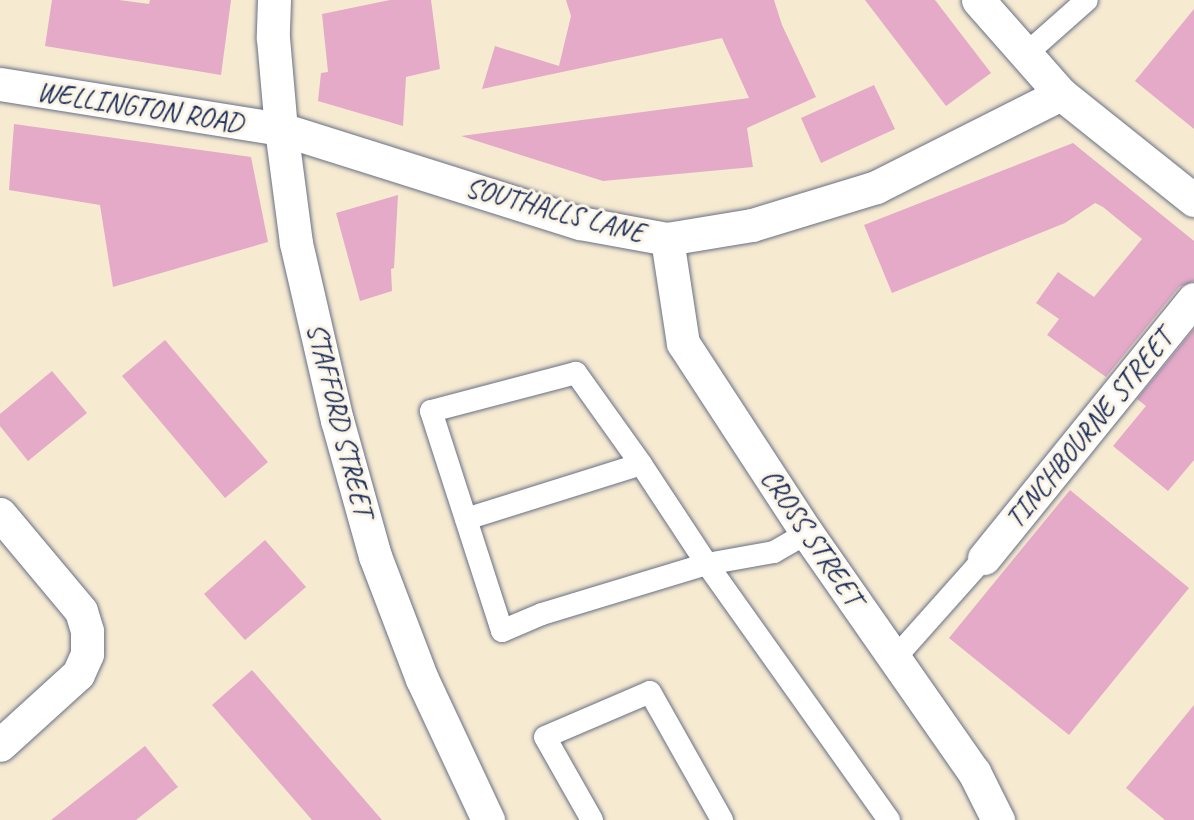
<!DOCTYPE html>
<html>
<head>
<meta charset="utf-8">
<style>
  body { margin:0 }
  #map { position:relative; width:1194px; height:820px; overflow:hidden; background:#f6ead1; font-family:Caveat,sans-serif }
  div>[style] { position:absolute }
  .building>* { inset:0; background:#e4aac8 }
  .roads { filter:drop-shadow(0 0 2px #687086) drop-shadow(0 0 2px #687086) }
  .service>* { height:22px; margin:-11px; padding:0 11px; transform-origin:11px; border-radius:11px; background:#fff }
  .minor>* { height:33px; margin:-16.5px; padding:0 16.5px; transform-origin:16.5px; border-radius:16.5px; background:#fff }
  .secondary>* { height:33px; margin:-16.5px; padding:0 16.5px; transform-origin:16.5px; border-radius:16.5px; background:#fff }
  span { translate:-50% -50%; white-space:nowrap; text-align:center; line-height:1.15; -webkit-text-stroke:6px #fcf5e5; paint-order:stroke }
  .street-label { font-size:28px; color:#1b2f5e }
</style>
</head>
<body>
<div id="map">
  <div class="building">
    <div style="clip-path:polygon(52px 0,119px 0,149px 4px,150px 0,231px 0,221px 75px,45px 46px)"></div>
    <div style="clip-path:polygon(390px 0,431px 0,440px 69px,406px 77px,403px 126px,318px 101px,321px 73px,328px 72px,322px 14px)"></div>
    <div style="clip-path:polygon(566px 0,774px 0,782px 25px,816px 97px,747px 128px,753px 167px,603px 181px,461px 136px,749px 98px,722px 38px,482px 89px,495px 46px,559px 66px,571px 16px)"></div>
    <div style="clip-path:polygon(865px 0,935px 0,991px 73px,946px 106px)"></div>
    <div style="clip-path:polygon(1194px 9px,1194px 129px,1135px 81px)"></div>
    <div style="clip-path:polygon(874px 85px,895px 129px,821px 163px,801px 118px)"></div>
    <div style="clip-path:polygon(14px 124px,251px 157px,268px 242px,113px 287px,100px 205px,9px 190px)"></div>
    <div style="clip-path:polygon(1073px 143px,1194px 241px,1194px 281px,1179px 287px,1106px 377px,1047px 335px,1059px 319px,1036px 303px,1058px 272px,1094px 297px,1142px 239px,1103px 207px,1095px 203px,1065px 223px,892px 293px,864px 225px)"></div>
    <div style="clip-path:polygon(398px 195px,394px 268px,391px 269px,392px 291px,360px 301px,336px 213px)"></div>
    <div style="clip-path:polygon(1194px 329px,1194px 460px,1168px 491px,1113px 446px,1146px 406px,1137px 399px)"></div>
    <div style="clip-path:polygon(165px 340px,268px 462px,225px 498px,122px 376px)"></div>
    <div style="clip-path:polygon(52px 371px,87px 413px,28px 461px,0 426px,0 414px)"></div>
    <div style="clip-path:polygon(1070px 490px,1189px 588px,1069px 735px,949px 638px)"></div>
    <div style="clip-path:polygon(265px 540px,306px 587px,245px 640px,204px 594px)"></div>
    <div style="clip-path:polygon(252px 670px,382px 820px,312px 820px,212px 705px)"></div>
    <div style="clip-path:polygon(1194px 705px,1194px 820px,1165px 820px,1126px 788px)"></div>
    <div style="clip-path:polygon(145px 746px,178px 787px,136px 820px,51px 820px)"></div>
  </div>
  <div class="roads">
    <div class="service">
      <div style="left:1026px;top:54px;width:81px;rotate:-41.5deg"></div>
      <div style="left:641px;top:464px;width:112px;rotate:-125.5deg"></div>
      <div style="left:576px;top:373px;width:150px;rotate:165.3deg"></div>
      <div style="left:431px;top:411px;width:231px;rotate:72.1deg"></div>
      <div style="left:502px;top:631px;width:43px;rotate:-23deg"></div>
      <div style="left:542px;top:614px;width:172px;rotate:-16.9deg"></div>
      <div style="left:707px;top:564px;width:68px;rotate:-10.2deg"></div>
      <div style="left:774px;top:552px;width:38px;rotate:-30deg"></div>
      <div style="left:466px;top:519px;width:183px;rotate:-17.4deg"></div>
      <div style="left:641px;top:464px;width:120px;rotate:56.6deg"></div>
      <div style="left:707px;top:564px;width:314px;rotate:54.6deg"></div>
      <div style="left:895px;top:658px;width:134px;rotate:-48.3deg"></div>
      <div style="left:592px;top:820px;width:95px;rotate:-119.5deg"></div>
      <div style="left:545px;top:737px;width:114px;rotate:-23.2deg"></div>
      <div style="left:650px;top:692px;width:147px;rotate:60.6deg"></div>
    </div>
    <div class="minor">
      <div style="left:667px;top:239px;width:105px;rotate:81.3deg"></div>
      <div style="left:683px;top:343px;width:227px;rotate:56.9deg"></div>
      <div style="left:807px;top:533px;width:292px;rotate:55.1deg"></div>
      <div style="left:974px;top:772px;width:54px;rotate:63.4deg"></div>
      <div style="left:0;top:514px;width:126px;rotate:50.1deg"></div>
      <div style="left:81px;top:611px;width:21px;rotate:73deg"></div>
      <div style="left:87px;top:631px;width:23px;rotate:90deg"></div>
      <div style="left:87px;top:654px;width:22px;rotate:114deg"></div>
      <div style="left:78px;top:674px;width:105px;rotate:137.7deg"></div>
      <div style="left:984px;top:558px;width:333px;rotate:-51deg"></div>
    </div>
    <div class="secondary">
      <div style="left:274px;top:0;width:38px;rotate:92deg"></div>
      <div style="left:273px;top:38px;width:91px;rotate:85deg"></div>
      <div style="left:281px;top:129px;width:115px;rotate:82.5deg"></div>
      <div style="left:296px;top:243px;width:182px;rotate:77deg"></div>
      <div style="left:337px;top:420px;width:141px;rotate:74.4deg"></div>
      <div style="left:375px;top:556px;width:132px;rotate:69.1deg"></div>
      <div style="left:422px;top:679px;width:156px;rotate:64.9deg"></div>
      <div style="left:978px;top:0;width:125px;rotate:48.6deg"></div>
      <div style="left:1061px;top:94px;width:170px;rotate:38.6deg"></div>
      <div style="left:0;top:84px;width:285px;rotate:9.1deg"></div>
      <div style="left:281px;top:129px;width:313px;rotate:17.5deg"></div>
      <div style="left:580px;top:223px;width:88px;rotate:10.4deg"></div>
      <div style="left:667px;top:239px;width:86px;rotate:-9.4deg"></div>
      <div style="left:752px;top:225px;width:130px;rotate:-17deg"></div>
      <div style="left:876px;top:187px;width:207px;rotate:-26.7deg"></div>
    </div>
  </div>
  <div class="street-label">
    <span style="left:140px;top:107px;rotate:9deg">WELLINGTON ROAD</span>
    <span style="left:555px;top:210px;rotate:15deg">SOUTHALLS LANE</span>
    <span style="left:340px;top:420px;rotate:76deg">STAFFORD STREET</span>
    <span style="left:1089px;top:429px;rotate:-51deg">TINCHBOURNE STREET</span>
    <span style="left:812px;top:537px;rotate:56deg">CROSS STREET</span>
  </div>
</div>
</body>
</html>
